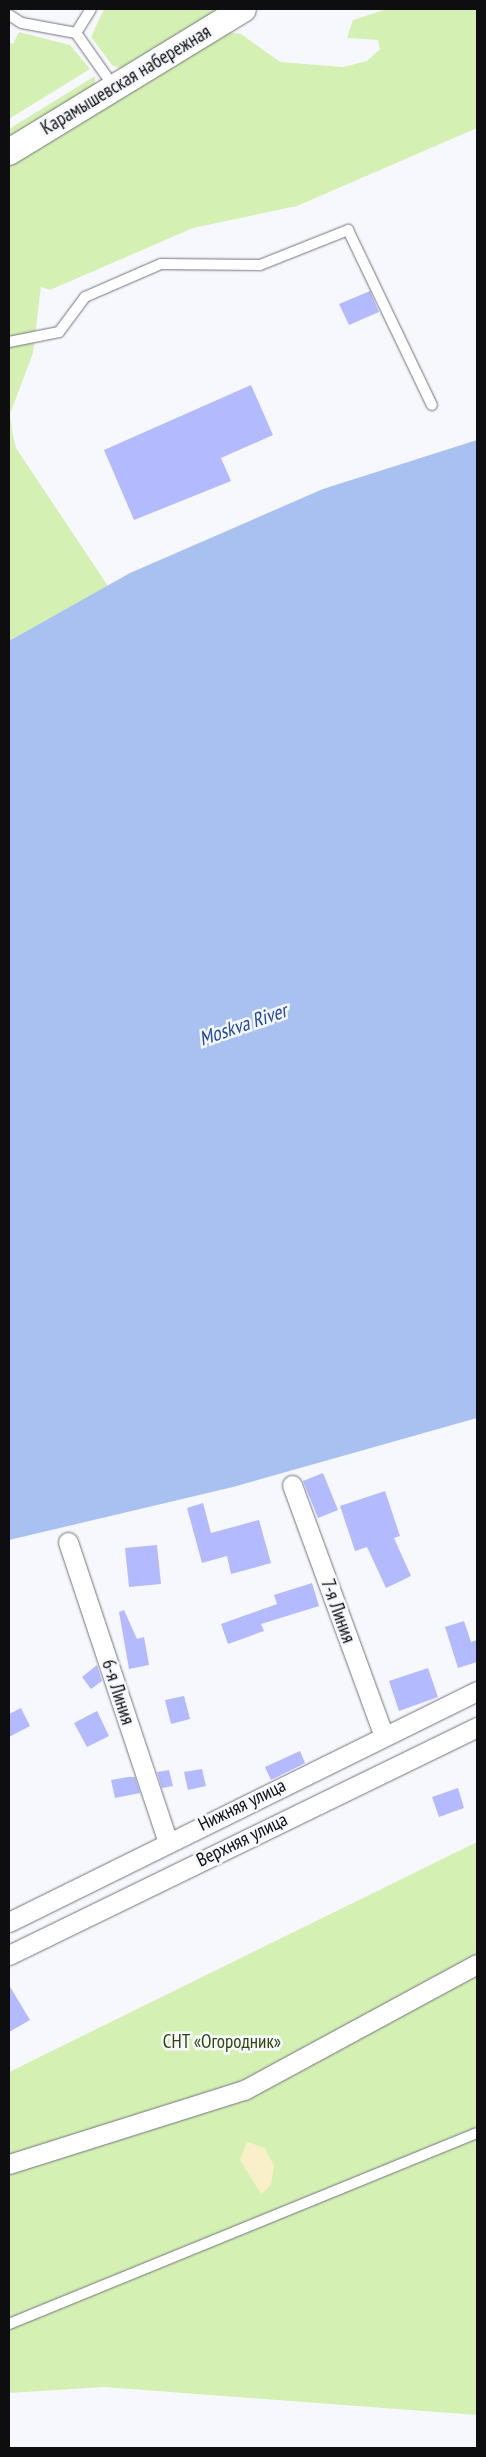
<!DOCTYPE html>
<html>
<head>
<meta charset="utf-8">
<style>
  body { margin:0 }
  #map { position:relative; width:486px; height:2457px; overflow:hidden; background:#f7f8fe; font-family:"PT Sans Narrow",sans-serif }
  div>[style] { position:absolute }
  .green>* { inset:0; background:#d4f1b3 }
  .sand>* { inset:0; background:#f9efc9 }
  .water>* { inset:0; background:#a8c1f0 }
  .building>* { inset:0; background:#b3bafd }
  .roads { filter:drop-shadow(0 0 1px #72737b) drop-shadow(0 0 1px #72737b) }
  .lane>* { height:10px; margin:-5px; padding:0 5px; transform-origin:5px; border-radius:5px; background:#fff }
  .street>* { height:19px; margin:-9.5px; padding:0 9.5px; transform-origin:9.5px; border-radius:9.5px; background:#fff }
  .secondary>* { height:26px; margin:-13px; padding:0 13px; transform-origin:13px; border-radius:13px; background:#fff }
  span { translate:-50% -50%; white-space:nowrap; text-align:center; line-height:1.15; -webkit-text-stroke:5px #f7f8fe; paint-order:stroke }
  .street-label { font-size:19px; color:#0e0e11 }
  .park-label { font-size:19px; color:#2f4607 }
  .water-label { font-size:20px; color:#204ba2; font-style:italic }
  .frame { position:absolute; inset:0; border:10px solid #0e0e11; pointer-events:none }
</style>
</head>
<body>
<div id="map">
  <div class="green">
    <div style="clip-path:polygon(104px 9px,224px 9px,124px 70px,112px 65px,91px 37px)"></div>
    <div style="clip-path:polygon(387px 9px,477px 9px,477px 128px,297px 206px,193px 228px,50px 290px,41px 287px,33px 353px,10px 414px,13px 436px,16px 448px,108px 586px,9px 641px,9px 163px,226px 32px,241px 34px,280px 62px,343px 67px,367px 61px,380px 49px,378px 40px,347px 38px,353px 20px)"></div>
    <div style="clip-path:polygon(19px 32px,70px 45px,90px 69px,9px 119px,9px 42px,13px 44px)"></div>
    <div style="clip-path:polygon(95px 76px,95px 85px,15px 137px,9px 135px,9px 129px)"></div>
    <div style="clip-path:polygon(477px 1842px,477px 2415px,104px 2387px,9px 2393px,9px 2072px)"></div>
  </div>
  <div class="sand">
    <div style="clip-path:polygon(247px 2142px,265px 2148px,274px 2166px,271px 2185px,261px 2194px,240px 2160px)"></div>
  </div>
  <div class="water">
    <div style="clip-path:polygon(477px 440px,477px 1418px,233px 1487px,9px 1540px,9px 641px,130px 573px,323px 489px)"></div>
  </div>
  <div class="building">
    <div style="clip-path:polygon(370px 291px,379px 312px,349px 325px,339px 304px)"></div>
    <div style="clip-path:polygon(251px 385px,273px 435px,221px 458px,231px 481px,134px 520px,104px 450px)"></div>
    <div style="clip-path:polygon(323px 1473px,338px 1510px,318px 1518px,303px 1481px)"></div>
    <div style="clip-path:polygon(385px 1491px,400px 1536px,394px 1538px,411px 1576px,386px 1588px,367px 1547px,355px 1551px,340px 1506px)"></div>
    <div style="clip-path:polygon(203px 1503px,211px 1533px,259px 1520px,271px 1563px,231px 1574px,227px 1556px,202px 1563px,187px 1508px)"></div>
    <div style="clip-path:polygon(157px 1545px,161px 1584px,129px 1587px,125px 1548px)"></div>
    <div style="clip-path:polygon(312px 1583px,319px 1606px,261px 1624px,264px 1631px,228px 1644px,221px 1624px,277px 1604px,274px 1595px)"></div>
    <div style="clip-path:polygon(124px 1610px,137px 1639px,144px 1637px,149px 1665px,129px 1669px,119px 1612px)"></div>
    <div style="clip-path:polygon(464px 1621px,471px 1642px,477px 1640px,477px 1662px,458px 1668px,445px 1627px)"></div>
    <div style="clip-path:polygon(97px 1665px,102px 1681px,91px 1689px,82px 1677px)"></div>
    <div style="clip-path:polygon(428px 1668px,438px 1697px,399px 1711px,389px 1681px)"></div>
    <div style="clip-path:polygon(184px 1696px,190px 1719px,171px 1724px,165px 1700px)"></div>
    <div style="clip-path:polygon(21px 1708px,30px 1726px,9px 1737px,9px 1714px)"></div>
    <div style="clip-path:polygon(97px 1711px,109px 1736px,87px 1747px,74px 1723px)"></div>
    <div style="clip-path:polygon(300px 1751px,305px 1763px,271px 1780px,265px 1767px)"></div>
    <div style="clip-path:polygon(202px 1769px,206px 1786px,188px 1790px,184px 1772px)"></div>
    <div style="clip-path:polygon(169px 1770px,173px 1786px,162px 1788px,157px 1772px)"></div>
    <div style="clip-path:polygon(128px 1777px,135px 1777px,140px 1793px,115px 1798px,111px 1780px)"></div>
    <div style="clip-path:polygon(458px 1788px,464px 1808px,439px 1817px,432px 1797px)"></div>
    <div style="clip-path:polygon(9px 1985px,30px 2020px,9px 2032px)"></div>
  </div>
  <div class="roads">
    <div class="lane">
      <div style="left:9px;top:15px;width:15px;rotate:32deg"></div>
      <div style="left:22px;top:23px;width:55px;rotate:10.5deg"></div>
      <div style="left:76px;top:33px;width:28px;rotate:-58deg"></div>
      <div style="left:76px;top:33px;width:66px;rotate:54.9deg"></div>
      <div style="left:9px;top:342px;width:51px;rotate:-11.3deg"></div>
      <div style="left:59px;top:332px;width:44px;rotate:-53.4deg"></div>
      <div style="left:85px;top:297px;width:83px;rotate:-23.5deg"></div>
      <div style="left:161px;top:264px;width:99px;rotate:0.6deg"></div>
      <div style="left:260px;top:265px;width:95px;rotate:-21.7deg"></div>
      <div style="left:348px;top:230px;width:194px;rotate:64.4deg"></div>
      <div style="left:9px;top:2324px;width:505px;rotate:-22.2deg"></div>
    </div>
    <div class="street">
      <div style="left:292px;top:1485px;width:267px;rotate:69.9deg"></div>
      <div style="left:68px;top:1542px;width:316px;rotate:71.6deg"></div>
      <div style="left:9px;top:1922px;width:522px;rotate:-26.27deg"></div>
      <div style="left:9px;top:1955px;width:521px;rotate:-25.97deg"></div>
      <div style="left:9px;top:2164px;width:246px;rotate:-17.5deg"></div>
      <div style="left:244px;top:2090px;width:265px;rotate:-28.4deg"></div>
    </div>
    <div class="secondary">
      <div style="left:9px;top:152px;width:274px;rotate:-31.4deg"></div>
    </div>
  </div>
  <div class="street-label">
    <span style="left:126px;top:80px;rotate:-31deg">Карамышевская набережная</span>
    <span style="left:338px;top:1611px;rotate:70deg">7-я Линия</span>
    <span style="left:118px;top:1692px;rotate:72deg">6-я Линия</span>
    <span style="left:242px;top:1805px;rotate:-26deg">Нижняя улица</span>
    <span style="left:242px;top:1840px;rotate:-26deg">Верхняя улица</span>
  </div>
  <div class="park-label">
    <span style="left:222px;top:2042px">СНТ «Огородник»</span>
  </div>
  <div class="water-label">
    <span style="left:243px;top:1025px;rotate:-19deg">Moskva River</span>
  </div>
  <div class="frame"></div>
</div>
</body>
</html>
